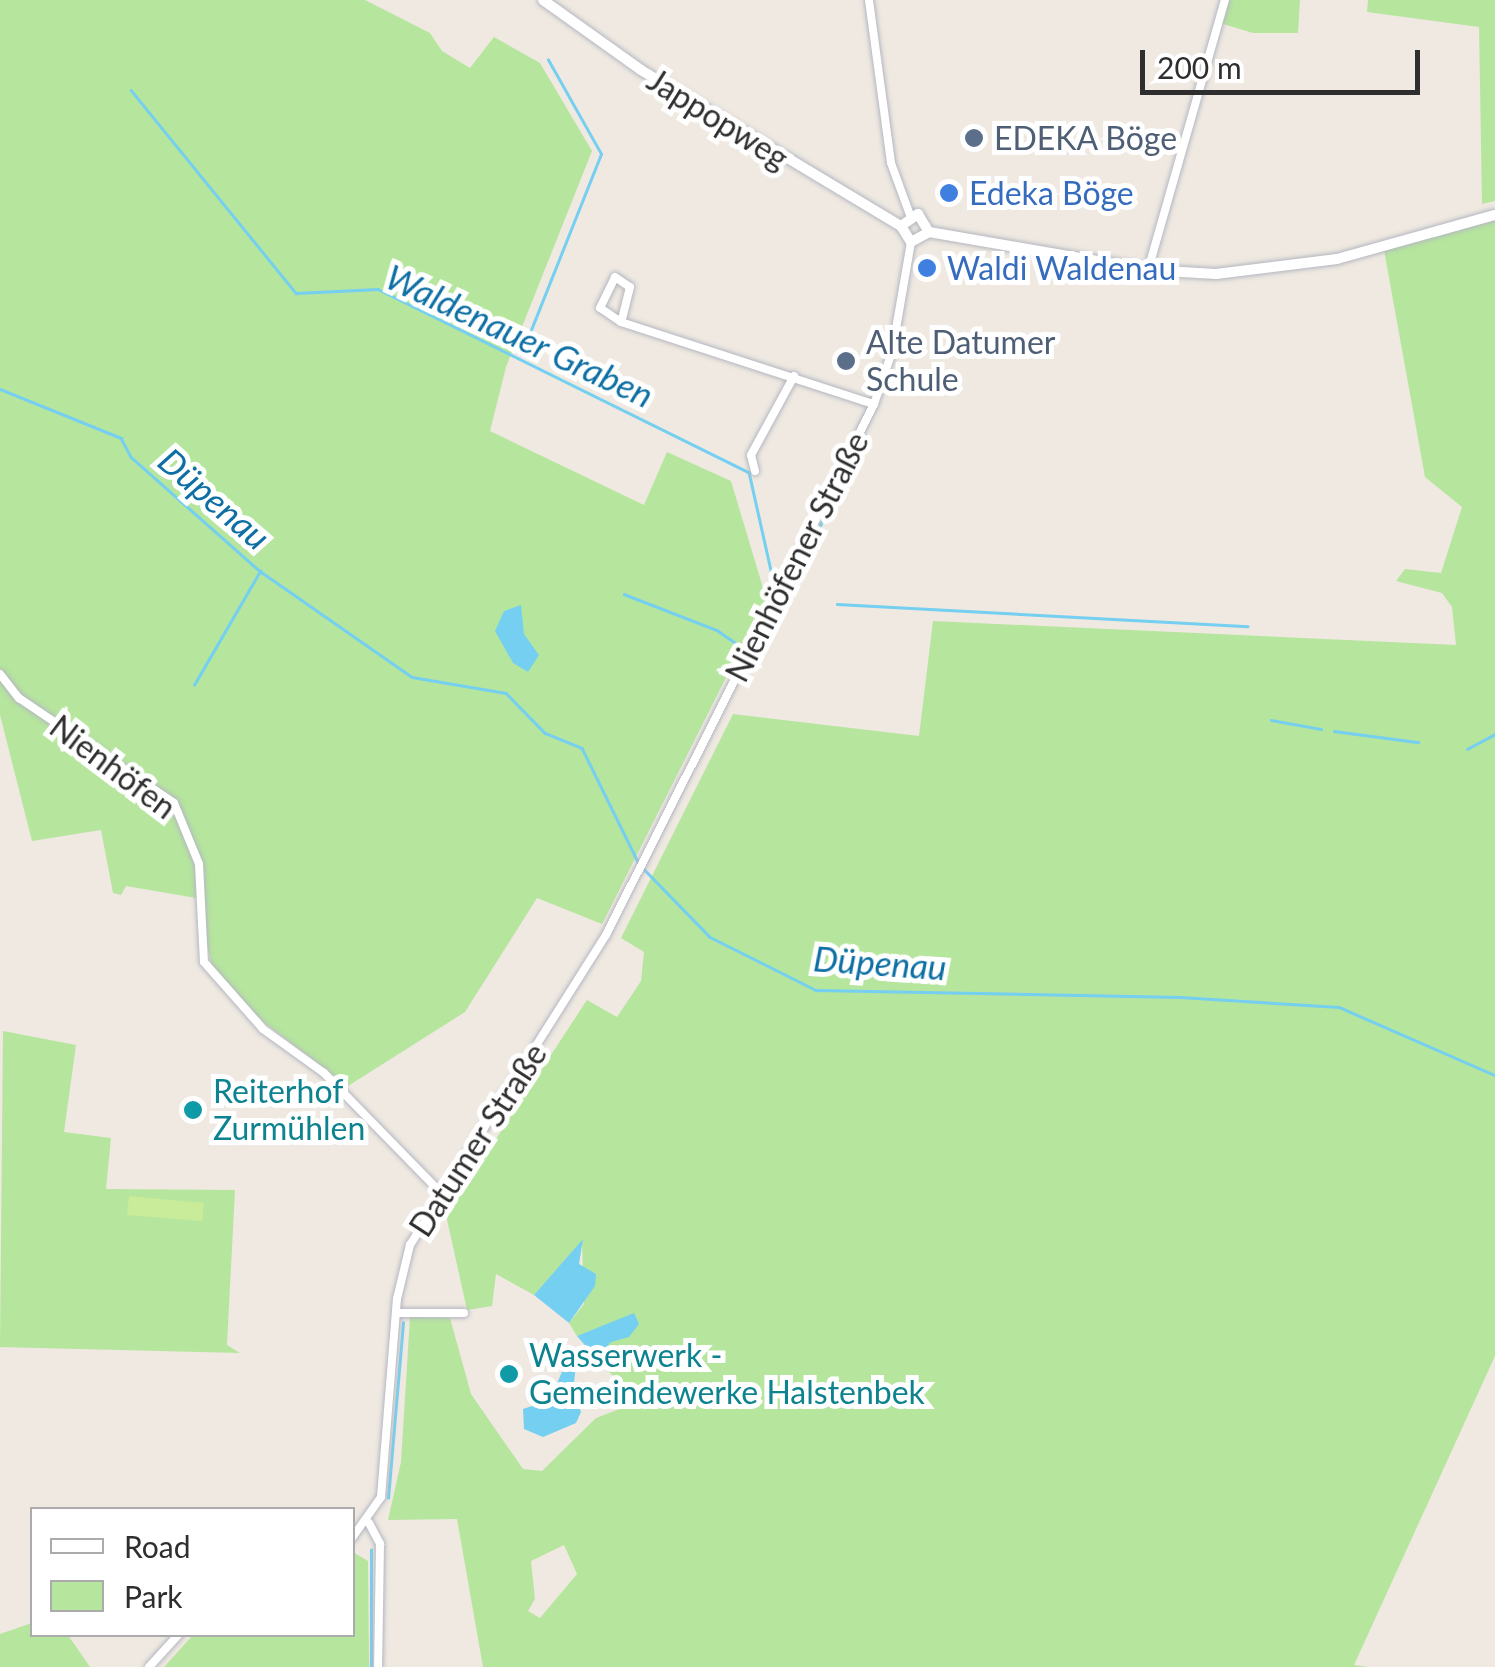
<!DOCTYPE html>
<html>
<head>
<meta charset="utf-8">
<style>
  body { margin:0 }
  #map { position:relative; width:1495px; height:1667px; overflow:hidden; background:#efe9e1; font-family:Lato,sans-serif }
  div>[style] { position:absolute }
  .green>* { inset:0; background:#b6e59e }
  .pitch>* { inset:0; background:#c9ec9a }
  .water>* { inset:0; background:#75cff0 }
  .stream>* { height:2.5px; margin:-1.25px; padding:0 1.25px; transform-origin:1.25px; border-radius:1.25px; background:#75cff0 }
  .roads { filter:drop-shadow(0 0 2px #b4b7c1) drop-shadow(0 0 2px #b4b7c1) }
  .street>* { height:8px; margin:-4px; padding:0 4px; transform-origin:4px; border-radius:4px; background:#fff }
  .secondary>* { height:10px; margin:-5px; padding:0 5px; transform-origin:5px; border-radius:5px; background:#fff }
  .dots>* { width:28px; height:28px; translate:-50% -50%; box-sizing:border-box; border:5px solid #fff; border-radius:50% }
  span { translate:-50% -50%; white-space:nowrap; text-align:center; line-height:1.15; -webkit-text-stroke:10px #fff; paint-order:stroke }
  .street-label { font-size:32px; color:#2e2e2e }
  .service-label { font-size:32px; color:#4e5e75 }
  .left { translate:0 -50%; text-align:left }
  .shop-label { font-size:32px; color:#366cbe }
  .culture-label { font-size:32px; color:#0d838f }
  .water-label { font-size:35px; color:#0d6fa3; font-style:italic }
  .legend { position:absolute; left:30px; top:1507px; width:325px; height:130px; box-sizing:border-box; background:#fff; border:2px solid #ababab; margin:0; padding:12px 18px; list-style:none; font-size:30px; color:#2e2e2e }
  .legend li { display:flex; align-items:center; gap:20px; height:50px }
  .legend b { width:50px; border:2px solid #ababab }
  .scale { position:absolute; left:1140px; top:50px; width:280px; height:45px; box-sizing:border-box; border:5px solid #2e2e2e; border-top:0; padding-left:12px; font-size:30px; line-height:35px; white-space:nowrap; color:#2e2e2e; -webkit-text-stroke:8px #fff; paint-order:stroke }
</style>
</head>
<body>
<div id="map">
  <div class="green">
    <div style="clip-path:polygon(0 0,365px 0,430px 33px,442px 51px,470px 68px,494px 37px,540px 63px,592px 151px,506px 367px,490px 431px,644px 505px,667px 452px,731px 481px,766px 598px,602px 924px,537px 898px,465px 1012px,348px 1086px,266px 1024px,215px 976px,205px 938px,198px 937px,202px 899px,126px 886px,121px 895px,113px 893px,101px 830px,32px 841px,0 715px)"></div>
    <div style="clip-path:polygon(1227px 0,1300px 0,1298px 33px,1253px 33px,1220px 23px)"></div>
    <div style="clip-path:polygon(1368px 0,1495px 0,1495px 201px,1482px 204px,1479px 27px,1367px 12px)"></div>
    <div style="clip-path:polygon(evenodd,1495px 218px,1495px 1356px,1354px 1665px,1368px 1667px,483px 1667px,457px 1519px,388px 1520px,401px 1462px,410px 1317px,450px 1318px,471px 1394px,523px 1469px,542px 1471px,596px 1418px,638px 1402px,596px 1358px,624px 1318px,577px 1336px,569px 1323px,584px 1304px,582px 1241px,534px 1295px,496px 1274px,492px 1306px,467px 1310px,446px 1215px,587px 1000px,617px 1017px,641px 981px,644px 952px,621px 938px,733px 714px,919px 736px,933px 621px,1456px 645px,1452px 607px,1442px 593px,1396px 581px,1405px 569px,1441px 573px,1462px 507px,1425px 477px,1384px 250px,1495px 218px,564px 1545px,577px 1574px,540px 1618px,528px 1611px,535px 1599px,531px 1561px,564px 1545px)"></div>
    <div style="clip-path:polygon(3px 1031px,76px 1045px,64px 1132px,111px 1138px,106px 1189px,235px 1190px,227px 1345px,240px 1353px,0 1347px)"></div>
    <div style="clip-path:polygon(353px 1552px,368px 1561px,369px 1667px,164px 1667px,193px 1635px,352px 1634px)"></div>
    <div style="clip-path:polygon(32px 1623px,32px 1634px,68px 1635px,90px 1667px,0 1667px,0 1634px)"></div>
  </div>
  <div class="pitch">
    <div style="clip-path:polygon(129px 1196px,204px 1203px,202px 1221px,127px 1215px)"></div>
  </div>
  <div class="water">
    <div style="clip-path:polygon(521px 605px,524px 634px,539px 655px,528px 672px,513px 663px,495px 631px,504px 611px)"></div>
    <div style="clip-path:polygon(583px 1239px,579px 1264px,596px 1274px,595px 1286px,569px 1323px,534px 1295px)"></div>
    <div style="clip-path:polygon(634px 1313px,639px 1324px,629px 1337px,611px 1342px,596px 1358px,577px 1336px)"></div>
    <div style="clip-path:polygon(576px 1365px,573px 1391px,581px 1412px,576px 1423px,543px 1437px,524px 1429px,523px 1409px,550px 1400px,564px 1367px)"></div>
  </div>
  <div class="stream">
    <div style="left:131px;top:90px;width:262px;rotate:50.9deg"></div>
    <div style="left:296px;top:293px;width:82px;rotate:-2.8deg"></div>
    <div style="left:378px;top:289px;width:414px;rotate:26.3deg"></div>
    <div style="left:749px;top:472px;width:106px;rotate:77.4deg"></div>
    <div style="left:521px;top:355px;width:216px;rotate:-68.3deg"></div>
    <div style="left:601px;top:154px;width:108px;rotate:-119.4deg"></div>
    <div style="left:0;top:389px;width:131px;rotate:22deg"></div>
    <div style="left:121px;top:438px;width:21px;rotate:62deg"></div>
    <div style="left:131px;top:457px;width:172px;rotate:41.5deg"></div>
    <div style="left:260px;top:571px;width:185px;rotate:34.9deg"></div>
    <div style="left:412px;top:677px;width:95px;rotate:9.7deg"></div>
    <div style="left:506px;top:693px;width:56px;rotate:45.7deg"></div>
    <div style="left:545px;top:733px;width:40px;rotate:22deg"></div>
    <div style="left:582px;top:748px;width:127px;rotate:63.8deg"></div>
    <div style="left:802px;top:561px;width:141px;rotate:-63.1deg"></div>
    <div style="left:624px;top:594px;width:100px;rotate:21.2deg"></div>
    <div style="left:717px;top:630px;width:24px;rotate:35deg"></div>
    <div style="left:837px;top:604px;width:411px;rotate:3.1deg"></div>
    <div style="left:194px;top:685px;width:132px;rotate:-59.9deg"></div>
    <div style="left:1271px;top:720px;width:51px;rotate:10.2deg"></div>
    <div style="left:1334px;top:731px;width:85px;rotate:7.5deg"></div>
    <div style="left:1467px;top:749px;width:32px;rotate:-28deg"></div>
    <div style="left:643px;top:868px;width:96px;rotate:45.8deg"></div>
    <div style="left:710px;top:937px;width:119px;rotate:26.6deg"></div>
    <div style="left:816px;top:990px;width:364px;rotate:1.1deg"></div>
    <div style="left:1180px;top:997px;width:159px;rotate:3.6deg"></div>
    <div style="left:1339px;top:1007px;width:170px;rotate:23.6deg"></div>
    <div style="left:388px;top:1498px;width:176px;rotate:-85.1deg"></div>
    <div style="left:371px;top:1667px;width:117px;rotate:-90deg"></div>
  </div>
  <div class="roads">
    <div class="street">
      <div style="left:869px;top:0;width:164px;rotate:82.3deg"></div>
      <div style="left:891px;top:163px;width:55px;rotate:69.9deg"></div>
      <div style="left:1148px;top:270px;width:281px;rotate:-74.1deg"></div>
      <div style="left:615px;top:277px;width:18px;rotate:34deg"></div>
      <div style="left:630px;top:287px;width:36px;rotate:104deg"></div>
      <div style="left:621px;top:322px;width:25px;rotate:-146deg"></div>
      <div style="left:600px;top:308px;width:34px;rotate:-64deg"></div>
      <div style="left:621px;top:322px;width:266px;rotate:18deg"></div>
      <div style="left:755px;top:471px;width:16px;rotate:-104deg"></div>
      <div style="left:751px;top:455px;width:90px;rotate:-61.4deg"></div>
      <div style="left:0;top:674px;width:31px;rotate:52deg"></div>
      <div style="left:19px;top:698px;width:187px;rotate:34.1deg"></div>
      <div style="left:174px;top:803px;width:66px;rotate:67.7deg"></div>
      <div style="left:199px;top:864px;width:98px;rotate:87.1deg"></div>
      <div style="left:204px;top:962px;width:89px;rotate:48.6deg"></div>
      <div style="left:263px;top:1029px;width:75px;rotate:35.8deg"></div>
      <div style="left:324px;top:1073px;width:169px;rotate:45.7deg"></div>
      <div style="left:396px;top:1313px;width:68px"></div>
      <div style="left:369px;top:1523px;width:24px;rotate:62deg"></div>
      <div style="left:380px;top:1544px;width:123px;rotate:90.9deg"></div>
      <div style="left:352px;top:1538px;width:50px;rotate:-54.7deg"></div>
      <div style="left:381px;top:1497px;width:199px;rotate:-85.4deg"></div>
      <div style="left:397px;top:1299px;width:56px;rotate:-76.5deg"></div>
      <div style="left:410px;top:1245px;width:367px;rotate:-57.7deg"></div>
      <div style="left:606px;top:935px;width:595px;rotate:-63.22deg"></div>
      <div style="left:874px;top:404px;width:55px;rotate:-70.9deg"></div>
      <div style="left:892px;top:352px;width:112px;rotate:-80.2deg"></div>
      <div style="left:149px;top:1667px;width:45px;rotate:-47.7deg"></div>
    </div>
    <div class="secondary">
      <div style="left:543px;top:0;width:120px;rotate:35.5deg"></div>
      <div style="left:641px;top:70px;width:303px;rotate:31deg"></div>
      <div style="left:901px;top:226px;width:21px;rotate:-35deg"></div>
      <div style="left:918px;top:214px;width:21px;rotate:59deg"></div>
      <div style="left:901px;top:226px;width:19px;rotate:58deg"></div>
      <div style="left:911px;top:242px;width:21px;rotate:-29deg"></div>
      <div style="left:929px;top:232px;width:222px;rotate:9.8deg"></div>
      <div style="left:1148px;top:270px;width:68px;rotate:3.4deg"></div>
      <div style="left:1216px;top:274px;width:122px;rotate:-7.1deg"></div>
      <div style="left:1337px;top:259px;width:164px;rotate:-15.6deg"></div>
    </div>
  </div>
  <div class="dots">
    <div style="left:974px;top:138px;background:#5c6f8a"></div>
    <div style="left:949px;top:193px;background:#3f7fe0"></div>
    <div style="left:927px;top:268px;background:#3f7fe0"></div>
    <div style="left:846px;top:361px;background:#5c6f8a"></div>
    <div style="left:193px;top:1110px;background:#0f9aa8"></div>
    <div style="left:509px;top:1374px;background:#0f9aa8"></div>
  </div>
  <div class="street-label">
    <span style="left:718px;top:119px;rotate:32deg">Jappopweg</span>
    <span style="left:797px;top:557px;rotate:-63deg">Nienhöfener Straße</span>
    <span style="left:113px;top:767px;rotate:37deg">Nienhöfen</span>
    <span style="left:478px;top:1140px;rotate:-57deg">Datumer Straße</span>
  </div>
  <div class="service-label">
    <span class="left" style="left:994px;top:138px">EDEKA Böge</span>
    <span class="left" style="left:866px;top:361px">Alte Datumer<br>Schule</span>
  </div>
  <div class="shop-label">
    <span class="left" style="left:969px;top:193px">Edeka Böge</span>
    <span class="left" style="left:947px;top:268px">Waldi Waldenau</span>
  </div>
  <div class="culture-label">
    <span class="left" style="left:213px;top:1110px">Reiterhof<br>Zurmühlen</span>
    <span class="left" style="left:529px;top:1374px">Wasserwerk -<br>Gemeindewerke Halstenbek</span>
  </div>
  <div class="water-label">
    <span style="left:520px;top:335px;rotate:25deg">Waldenauer Graben</span>
    <span style="left:215px;top:498px;rotate:41deg">Düpenau</span>
    <span style="left:880px;top:962px;rotate:4deg">Düpenau</span>
  </div>
  <ul class="legend">
  <li><b style="height:12px;background:#fff"></b>Road</li>
  <li><b style="height:28px;background:#b6e59e"></b>Park</li>
  </ul>
  <div class="scale">200 m</div>
</div>
</body>
</html>
